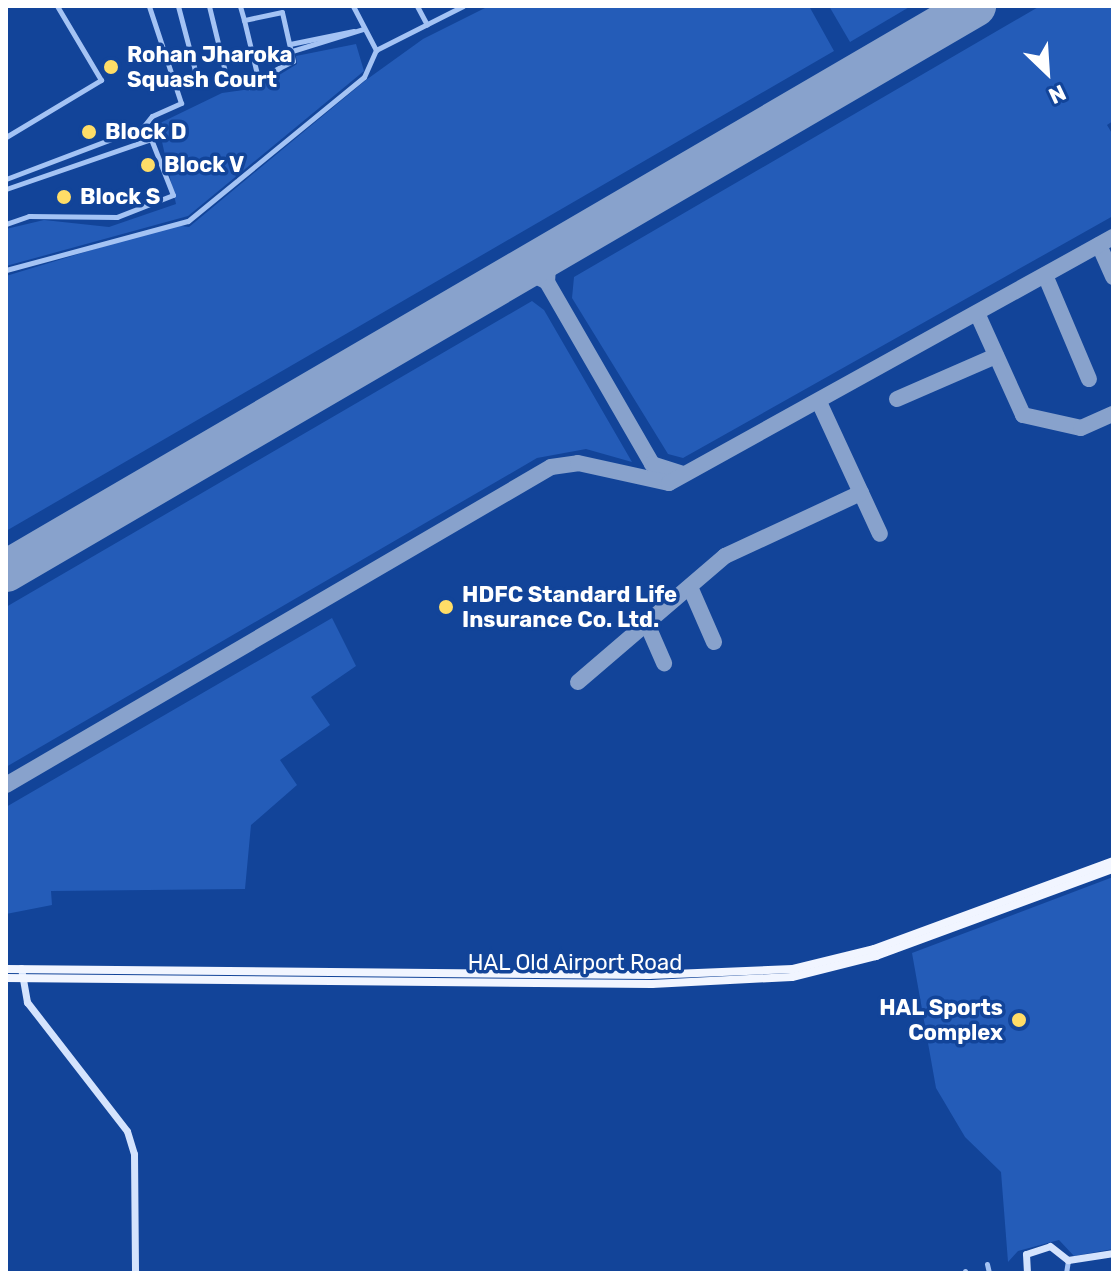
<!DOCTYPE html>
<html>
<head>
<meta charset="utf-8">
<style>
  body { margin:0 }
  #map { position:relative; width:1119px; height:1279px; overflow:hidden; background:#124499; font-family:Rubik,sans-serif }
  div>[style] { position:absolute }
  .green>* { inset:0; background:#245cb8 }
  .taxiway>* { height:16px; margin:-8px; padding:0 8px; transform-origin:8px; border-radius:8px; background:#88a2cc }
  .runway>* { height:42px; margin:-21px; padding:0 21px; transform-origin:21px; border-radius:21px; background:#88a2cc }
  .street>* { height:5px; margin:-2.5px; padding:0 2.5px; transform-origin:2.5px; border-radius:2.5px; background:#a4c3f4 }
  .secondary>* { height:7px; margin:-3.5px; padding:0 3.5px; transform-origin:3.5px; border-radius:3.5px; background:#d4e3fd }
  .primary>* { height:8px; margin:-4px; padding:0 4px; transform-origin:4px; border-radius:4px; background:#f1f5ff }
  .dots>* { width:22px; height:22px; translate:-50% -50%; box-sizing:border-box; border:4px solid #124499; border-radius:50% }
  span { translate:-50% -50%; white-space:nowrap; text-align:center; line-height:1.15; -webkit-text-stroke:7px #124499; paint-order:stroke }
  .poi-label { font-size:22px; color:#fff; font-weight:700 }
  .left { translate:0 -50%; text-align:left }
  .right { translate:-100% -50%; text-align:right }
  .street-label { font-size:22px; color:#fff }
  .frame { position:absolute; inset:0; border:8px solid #fff; pointer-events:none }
  .north { position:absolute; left:1007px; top:32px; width:80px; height:80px; -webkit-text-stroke:6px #124499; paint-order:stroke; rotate:155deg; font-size:22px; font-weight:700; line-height:32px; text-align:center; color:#fff }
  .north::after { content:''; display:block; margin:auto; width:28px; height:36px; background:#fff; clip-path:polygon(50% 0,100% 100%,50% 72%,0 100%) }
</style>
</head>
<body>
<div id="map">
  <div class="green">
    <div style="clip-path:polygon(489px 6px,809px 6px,834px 51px,6px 531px,6px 276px,174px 225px,189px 227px,366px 80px,423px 39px)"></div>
    <div style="clip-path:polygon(829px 6px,911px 6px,850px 42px)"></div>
    <div style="clip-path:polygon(1040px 6px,1113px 6px,1113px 121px,1107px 125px,1113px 135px,1113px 216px,683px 458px,668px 454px,572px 298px,574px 277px)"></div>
    <div style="clip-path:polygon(356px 44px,364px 71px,188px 216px,6px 266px,6px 229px,44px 220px,109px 227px,176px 204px,158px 124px,222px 93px,258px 88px,297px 64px,296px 56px)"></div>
    <div style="clip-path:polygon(532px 301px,544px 310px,632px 462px,586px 449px,537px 458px,6px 767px,6px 607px)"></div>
    <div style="clip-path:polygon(332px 618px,356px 666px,311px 697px,330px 725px,280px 760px,297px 785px,251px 825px,245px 889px,51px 891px,52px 905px,6px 914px,6px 807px)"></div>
    <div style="clip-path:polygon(1113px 877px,1113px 1249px,1074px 1256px,1059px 1240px,1018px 1251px,1008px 1262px,1001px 1172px,965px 1137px,936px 1088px,912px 953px)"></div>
  </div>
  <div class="taxiway">
    <div style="left:1099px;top:245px;width:35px;rotate:66deg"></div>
    <div style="left:522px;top:269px;width:28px;rotate:27deg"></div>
    <div style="left:547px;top:282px;width:210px;rotate:60deg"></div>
    <div style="left:652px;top:464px;width:33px;rotate:18deg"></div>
    <div style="left:1045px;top:275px;width:113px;rotate:67.1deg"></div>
    <div style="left:547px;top:282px;width:28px;rotate:-86deg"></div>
    <div style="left:977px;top:313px;width:112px;rotate:65.7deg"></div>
    <div style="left:1023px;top:415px;width:59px;rotate:12.6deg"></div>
    <div style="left:1081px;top:428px;width:35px;rotate:-24deg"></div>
    <div style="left:897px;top:399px;width:108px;rotate:-23.5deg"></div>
    <div style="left:819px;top:402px;width:145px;rotate:65.2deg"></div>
    <div style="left:690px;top:587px;width:60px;rotate:66.4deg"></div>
    <div style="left:647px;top:624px;width:43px;rotate:66.4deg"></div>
    <div style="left:578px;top:682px;width:194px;rotate:-40.6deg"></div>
    <div style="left:725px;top:556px;width:150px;rotate:-24.9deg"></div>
    <div style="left:6px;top:785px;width:631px;rotate:-30.26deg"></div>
    <div style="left:551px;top:467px;width:27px;rotate:-8deg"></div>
    <div style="left:578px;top:463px;width:93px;rotate:12.4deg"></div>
    <div style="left:669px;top:483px;width:508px;rotate:-28.99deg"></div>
  </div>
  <div class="runway">
    <div style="left:6px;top:571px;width:1122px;rotate:-30.25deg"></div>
  </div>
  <div class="street">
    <div style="left:178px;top:6px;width:74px;rotate:75.2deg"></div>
    <div style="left:209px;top:6px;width:80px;rotate:76.3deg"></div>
    <div style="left:228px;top:84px;width:29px;rotate:-10deg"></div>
    <div style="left:257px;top:79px;width:40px;rotate:-26.6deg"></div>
    <div style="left:293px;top:61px;width:50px;rotate:-102.7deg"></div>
    <div style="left:282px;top:12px;width:39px;rotate:168deg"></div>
    <div style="left:244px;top:20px;width:15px;rotate:-106deg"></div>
    <div style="left:353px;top:6px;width:50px;rotate:62.4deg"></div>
    <div style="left:417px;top:6px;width:21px;rotate:62deg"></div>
    <div style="left:244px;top:20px;width:56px;rotate:76.5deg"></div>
    <div style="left:290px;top:44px;width:65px;rotate:-11.5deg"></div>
    <div style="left:292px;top:51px;width:74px;rotate:-17.2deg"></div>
    <div style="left:249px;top:87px;width:36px;rotate:-32deg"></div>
    <div style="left:6px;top:137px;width:111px;rotate:-31deg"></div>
    <div style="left:101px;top:80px;width:86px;rotate:-120.7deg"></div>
    <div style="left:6px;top:179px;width:147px;rotate:-20.8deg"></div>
    <div style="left:143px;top:127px;width:14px;rotate:-51deg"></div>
    <div style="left:152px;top:116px;width:32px;rotate:-24deg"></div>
    <div style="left:181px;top:103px;width:102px;rotate:-108.3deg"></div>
    <div style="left:6px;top:189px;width:153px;rotate:-19deg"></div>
    <div style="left:151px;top:139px;width:60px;rotate:68.6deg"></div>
    <div style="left:173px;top:195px;width:60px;rotate:158.6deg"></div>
    <div style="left:117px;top:217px;width:88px;rotate:-179.3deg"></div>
    <div style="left:29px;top:216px;width:24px;rotate:161deg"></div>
    <div style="left:6px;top:270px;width:188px;rotate:-15.1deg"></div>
    <div style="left:188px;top:221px;width:227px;rotate:-39.3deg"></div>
    <div style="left:364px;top:77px;width:30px;rotate:-66deg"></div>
    <div style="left:376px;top:50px;width:97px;rotate:-26.8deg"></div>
    <div style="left:987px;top:1264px;width:9px;rotate:77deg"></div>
    <div style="left:965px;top:1271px;width:2px;rotate:90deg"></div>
    <div style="left:1066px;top:1273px;width:13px;rotate:-81deg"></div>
  </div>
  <div class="secondary">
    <div style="left:21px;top:968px;width:35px;rotate:80deg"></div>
    <div style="left:27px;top:1002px;width:163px;rotate:52.2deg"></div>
    <div style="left:127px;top:1131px;width:24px;rotate:73deg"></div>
    <div style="left:134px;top:1154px;width:119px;rotate:89.5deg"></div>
    <div style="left:1027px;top:1273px;width:19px;rotate:-93deg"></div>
    <div style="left:1026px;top:1254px;width:25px;rotate:-18deg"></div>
    <div style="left:1050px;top:1246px;width:23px;rotate:38deg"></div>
    <div style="left:1068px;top:1260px;width:46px;rotate:-8.8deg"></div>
  </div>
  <div class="primary">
    <div style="left:6px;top:969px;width:643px;rotate:0.53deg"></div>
    <div style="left:649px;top:975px;width:144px;rotate:-2.4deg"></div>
    <div style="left:793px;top:969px;width:83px;rotate:-13.9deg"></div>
    <div style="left:874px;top:949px;width:255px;rotate:-20.2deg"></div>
    <div style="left:6px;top:978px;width:646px;rotate:0.53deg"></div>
    <div style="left:652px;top:984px;width:140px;rotate:-2.9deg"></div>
    <div style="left:792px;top:977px;width:87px;rotate:-14deg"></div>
    <div style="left:876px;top:956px;width:252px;rotate:-20.2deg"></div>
  </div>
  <div class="dots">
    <div style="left:111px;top:67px;background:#ffdd67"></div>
    <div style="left:89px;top:132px;background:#ffdd67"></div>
    <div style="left:148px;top:165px;background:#ffdd67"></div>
    <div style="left:64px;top:197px;background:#ffdd67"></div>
    <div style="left:446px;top:607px;background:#ffdd67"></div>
    <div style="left:1019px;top:1020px;background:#ffdd67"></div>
  </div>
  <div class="poi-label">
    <span class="left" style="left:127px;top:67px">Rohan Jharoka<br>Squash Court</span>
    <span class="left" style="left:105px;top:132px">Block D</span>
    <span class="left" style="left:164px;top:165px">Block V</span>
    <span class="left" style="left:80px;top:197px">Block S</span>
    <span class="left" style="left:462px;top:607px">HDFC Standard Life<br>Insurance Co. Ltd.</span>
    <span class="right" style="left:1003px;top:1020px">HAL Sports<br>Complex</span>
  </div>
  <div class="street-label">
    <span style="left:575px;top:963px">HAL Old Airport Road</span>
  </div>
  <div class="frame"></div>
  <div class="north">N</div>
</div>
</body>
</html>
